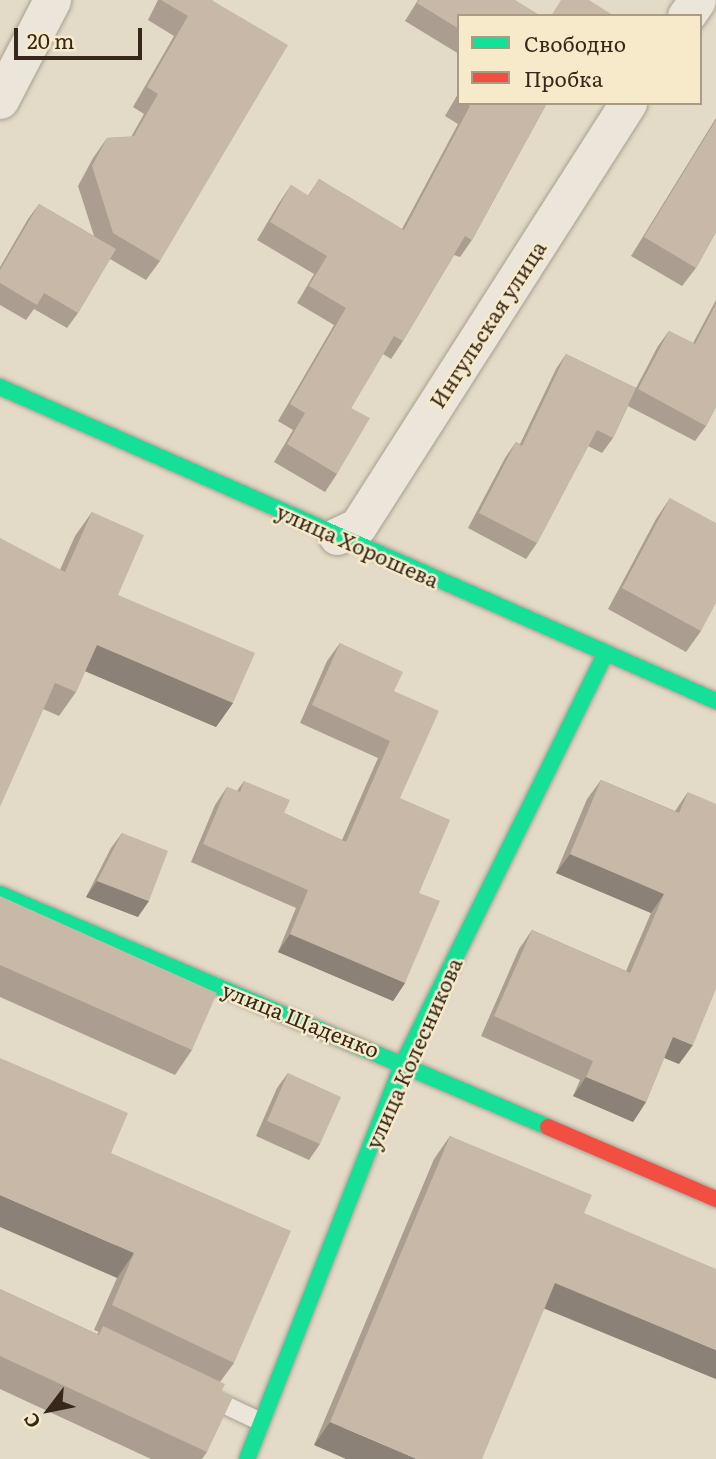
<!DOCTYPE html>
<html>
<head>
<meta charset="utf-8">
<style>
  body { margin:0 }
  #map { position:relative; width:716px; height:1459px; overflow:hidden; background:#e3dbc7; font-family:Literata,serif }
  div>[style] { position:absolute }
  .roads { filter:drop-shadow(0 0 2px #a89f91) drop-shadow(0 0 2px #a89f91) }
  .lane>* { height:18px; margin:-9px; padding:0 9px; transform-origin:9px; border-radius:9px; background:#ebe5da }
  .street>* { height:37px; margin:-18.5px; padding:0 18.5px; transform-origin:18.5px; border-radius:18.5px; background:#ebe5da }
  .fast>* { height:16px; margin:-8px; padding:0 8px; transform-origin:8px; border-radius:8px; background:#16e098 }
  .jam>* { height:16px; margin:-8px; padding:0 8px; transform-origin:8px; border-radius:8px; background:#f24e42 }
  .wall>* { inset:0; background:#ab9e90 }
  .shaded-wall>* { inset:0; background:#8b8176 }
  .building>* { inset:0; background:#c7b8a8 }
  span { translate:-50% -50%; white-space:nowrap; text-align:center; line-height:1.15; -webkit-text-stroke:5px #f7eaca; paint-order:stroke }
  .street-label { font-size:21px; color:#36271a }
  .legend { position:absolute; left:457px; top:14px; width:245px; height:91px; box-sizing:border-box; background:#f7eaca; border:2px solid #aa9c84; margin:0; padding:9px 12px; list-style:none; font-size:21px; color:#36271a }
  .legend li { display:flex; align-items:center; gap:14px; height:35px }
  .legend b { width:35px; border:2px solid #aa9c84 }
  .north { position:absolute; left:14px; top:1375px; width:70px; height:70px; -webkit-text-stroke:5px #f7eaca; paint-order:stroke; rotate:238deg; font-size:19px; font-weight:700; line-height:28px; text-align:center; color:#36271a }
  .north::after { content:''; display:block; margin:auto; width:24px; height:32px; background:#36271a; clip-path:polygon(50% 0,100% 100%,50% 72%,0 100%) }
  .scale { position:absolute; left:14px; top:28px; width:128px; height:32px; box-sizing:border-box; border:4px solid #36271a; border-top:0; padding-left:9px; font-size:21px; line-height:24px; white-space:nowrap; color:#36271a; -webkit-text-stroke:5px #f7eaca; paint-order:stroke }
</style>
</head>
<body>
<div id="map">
  <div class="roads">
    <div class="lane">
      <div style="left:208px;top:1397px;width:56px;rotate:25.2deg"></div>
    </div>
    <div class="street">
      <div style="left:686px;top:16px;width:19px;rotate:-55deg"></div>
      <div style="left:0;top:100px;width:113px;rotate:-62.5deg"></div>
      <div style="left:337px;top:536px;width:23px;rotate:-25deg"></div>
      <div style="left:358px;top:526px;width:502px;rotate:-57.45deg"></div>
    </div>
    <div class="fast">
      <div style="left:0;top:387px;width:782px;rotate:23.68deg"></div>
      <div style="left:0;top:894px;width:595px;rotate:23.03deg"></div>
      <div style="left:247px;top:1459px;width:428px;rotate:-68.5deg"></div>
      <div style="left:404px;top:1061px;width:453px;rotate:-63.7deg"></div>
    </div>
    <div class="jam">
      <div style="left:548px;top:1127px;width:183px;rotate:23.2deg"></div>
    </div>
  </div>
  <div class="wall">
    <div style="clip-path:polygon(158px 0,213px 0,160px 261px,146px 280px,110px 259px,78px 313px,67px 328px,34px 309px,26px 320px,0 305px,0 267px,28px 219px,39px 204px,94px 236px,78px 186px,93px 158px,107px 138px,131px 137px,144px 114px,133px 107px,174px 36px,148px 20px)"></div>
    <div style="clip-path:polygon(418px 0,515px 0,459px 16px,459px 54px,405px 21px)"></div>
    <div style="clip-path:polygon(459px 92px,459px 103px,547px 103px,472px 240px,460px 257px,454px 255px,403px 341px,391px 359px,383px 354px,351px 408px,337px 474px,325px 492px,274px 462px,293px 430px,278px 421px,334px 325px,297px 303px,314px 274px,257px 240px,279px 203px,291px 185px,308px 196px,319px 179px,402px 229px,458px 124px,445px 116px)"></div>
    <div style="clip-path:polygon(716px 118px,716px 232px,696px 268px,682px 286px,631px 256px)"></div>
    <div style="clip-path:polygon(716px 300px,716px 407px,706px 426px,695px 441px,628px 406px,613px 438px,602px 453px,588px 446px,537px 543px,526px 559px,468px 528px,505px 458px,516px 442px,520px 444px,556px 369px,566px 354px,636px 388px,658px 346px,669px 331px,693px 343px)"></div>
    <div style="clip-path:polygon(670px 498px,701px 631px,686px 652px,608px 609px,656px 519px)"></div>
    <div style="clip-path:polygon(92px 512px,118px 595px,233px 703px,216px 727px,85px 671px,76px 692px,59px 716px,43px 709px,60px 570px,75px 536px)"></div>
    <div style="clip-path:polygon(340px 643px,394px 691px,400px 798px,419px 893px,405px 983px,393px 1001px,278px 952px,296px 908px,191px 862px,215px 805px,227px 787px,237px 791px,244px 781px,284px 813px,342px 840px,378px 758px,300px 723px,327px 661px)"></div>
    <div style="clip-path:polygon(601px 780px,675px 811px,688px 792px,679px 1064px,664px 1058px,646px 1102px,633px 1122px,573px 1096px,580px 1080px,481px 1036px,519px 949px,532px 930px,626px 971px,651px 913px,556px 873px,587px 799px)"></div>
    <div style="clip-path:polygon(122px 833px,138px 917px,86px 897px,111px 848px)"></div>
    <div style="clip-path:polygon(0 896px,192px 1050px,175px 1075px,0 997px)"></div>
    <div style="clip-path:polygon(288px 1073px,320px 1144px,309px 1160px,256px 1136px,277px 1088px)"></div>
    <div style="clip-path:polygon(450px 1136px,584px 1213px,716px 1379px,545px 1309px,314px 1445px,434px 1159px)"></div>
    <div style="clip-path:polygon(111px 1153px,234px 1363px,220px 1382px,221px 1392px,207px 1452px,202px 1459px,151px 1459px,0 1389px,0 1289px,97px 1334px,99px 1332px,94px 1330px,117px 1278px)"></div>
  </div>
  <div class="shaded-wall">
    <div style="clip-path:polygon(97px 645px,233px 703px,216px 727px,80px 669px)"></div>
    <div style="clip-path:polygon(570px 854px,664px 894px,651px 913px,556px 873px)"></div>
    <div style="clip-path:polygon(97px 881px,149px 901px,138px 917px,86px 897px)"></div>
    <div style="clip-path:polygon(290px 934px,405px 983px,393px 1001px,278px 952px)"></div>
    <div style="clip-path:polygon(673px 1037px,693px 1045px,679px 1064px,660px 1056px)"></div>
    <div style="clip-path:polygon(586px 1077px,646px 1102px,633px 1122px,573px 1096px)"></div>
    <div style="clip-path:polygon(0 1195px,134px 1253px,117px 1278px,0 1227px)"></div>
    <div style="clip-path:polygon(555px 1283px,716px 1350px,716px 1379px,539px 1306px)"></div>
    <div style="clip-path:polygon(330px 1422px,417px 1459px,346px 1459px,314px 1445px)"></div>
  </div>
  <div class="building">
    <div style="clip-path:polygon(161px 0,213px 0,213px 1px,288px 45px,160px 261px,113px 233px,92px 166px,107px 138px,134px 136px,158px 94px,147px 87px,188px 16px)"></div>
    <div style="clip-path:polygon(419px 0,515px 0,541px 16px,459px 16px,459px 29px,417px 3px)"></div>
    <div style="clip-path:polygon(561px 0,589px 0,611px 14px,610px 16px,551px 16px)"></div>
    <div style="clip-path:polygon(465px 103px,547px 103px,472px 240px,465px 236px,403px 341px,394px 336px,351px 408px,370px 418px,337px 474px,287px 444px,305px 413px,290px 404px,346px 308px,309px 286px,327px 256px,270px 222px,291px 185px,309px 196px,319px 179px,404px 230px,470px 106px)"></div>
    <div style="clip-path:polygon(716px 120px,716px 232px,696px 268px,644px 237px)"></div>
    <div style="clip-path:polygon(39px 204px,116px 249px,78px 313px,44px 293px,37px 305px,0 283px,0 270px)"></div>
    <div style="clip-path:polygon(716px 304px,716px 407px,706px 426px,638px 389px,669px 331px,695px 344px)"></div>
    <div style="clip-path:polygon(566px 354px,636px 388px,613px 438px,597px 430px,537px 543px,479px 513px,516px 442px,522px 446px)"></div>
    <div style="clip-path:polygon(670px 498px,716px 523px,716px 603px,701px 631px,622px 588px)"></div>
    <div style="clip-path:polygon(92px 512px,144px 535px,118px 595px,255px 653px,233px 703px,97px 645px,76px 692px,55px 683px,0 807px,0 538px,65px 572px)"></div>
    <div style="clip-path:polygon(340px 643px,403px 672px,394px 691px,439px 711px,400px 798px,450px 820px,419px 893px,440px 901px,405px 983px,290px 934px,308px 890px,203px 844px,227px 787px,240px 792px,244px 781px,290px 800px,284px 813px,346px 842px,390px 741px,312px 705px)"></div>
    <div style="clip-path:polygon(601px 780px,679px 813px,688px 792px,716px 804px,716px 989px,693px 1045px,673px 1037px,646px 1102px,586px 1077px,593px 1061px,494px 1016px,532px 930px,630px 973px,664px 894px,570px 854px)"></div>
    <div style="clip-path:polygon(122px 833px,168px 851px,149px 901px,97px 881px)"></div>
    <div style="clip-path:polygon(0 896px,217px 993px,192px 1050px,0 965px)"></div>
    <div style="clip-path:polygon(0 1058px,128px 1113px,111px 1153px,291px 1231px,234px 1363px,112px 1305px,134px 1253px,0 1195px)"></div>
    <div style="clip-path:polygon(288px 1073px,341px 1097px,320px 1144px,267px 1121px)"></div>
    <div style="clip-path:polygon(450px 1136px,592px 1195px,584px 1213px,716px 1269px,716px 1350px,555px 1283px,482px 1459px,417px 1459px,330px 1422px)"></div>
    <div style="clip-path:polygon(0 1289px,99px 1335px,103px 1326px,225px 1384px,221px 1392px,233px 1397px,207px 1452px,0 1356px)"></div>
  </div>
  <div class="street-label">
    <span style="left:487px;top:324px;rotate:-57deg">Ингульская улица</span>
    <span style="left:358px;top:545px;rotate:24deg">улица Хорошева</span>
    <span style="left:301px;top:1019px;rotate:22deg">улица Щаденко</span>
    <span style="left:413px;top:1053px;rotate:-66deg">улица Колесникова</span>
  </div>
  <ul class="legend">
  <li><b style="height:9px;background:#16e098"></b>Свободно</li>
  <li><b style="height:9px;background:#f24e42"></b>Пробка</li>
  </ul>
  <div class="north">С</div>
  <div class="scale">20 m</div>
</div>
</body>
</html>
